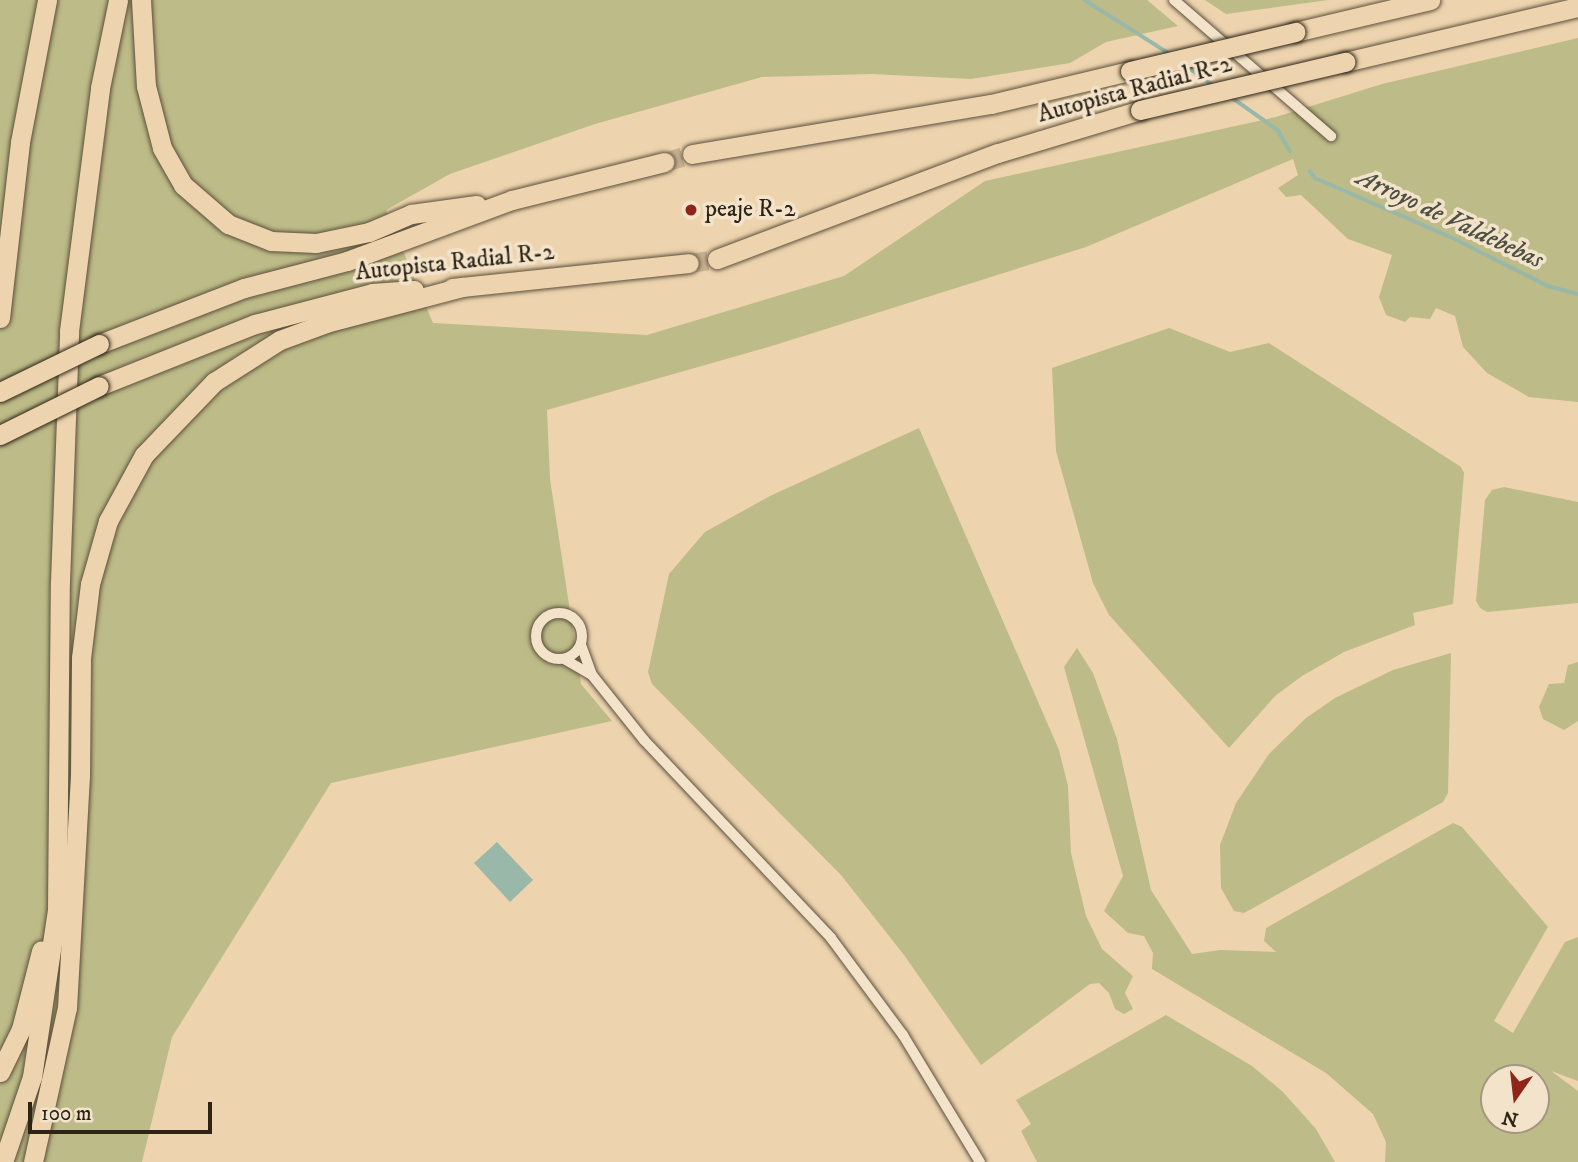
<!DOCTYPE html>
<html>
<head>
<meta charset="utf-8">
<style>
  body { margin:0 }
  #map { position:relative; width:1578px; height:1162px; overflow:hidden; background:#edd4ae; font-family:"IM FELL DW Pica",serif }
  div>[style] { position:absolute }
  .green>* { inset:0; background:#bdbb87 }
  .water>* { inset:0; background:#99b8a9 }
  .stream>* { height:3.5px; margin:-1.75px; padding:0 1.75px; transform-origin:1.75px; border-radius:1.75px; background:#99b8a9 }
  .highway-tunnel>* { height:19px; margin-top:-9.5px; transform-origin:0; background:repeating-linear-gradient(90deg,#c7b190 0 19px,transparent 0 29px) }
  .roads { filter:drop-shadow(0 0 2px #5d503d) drop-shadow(0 0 2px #5d503d) }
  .street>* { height:10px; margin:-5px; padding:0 5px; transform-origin:5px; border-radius:5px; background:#f3e3ca }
  .street>.ring { margin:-5px; padding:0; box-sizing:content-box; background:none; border:10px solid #f3e3ca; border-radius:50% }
  .highway>* { height:19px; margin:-9.5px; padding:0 9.5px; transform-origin:9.5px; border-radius:9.5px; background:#edd4ae }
  .bridges { filter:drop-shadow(0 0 2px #2d2417) drop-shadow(0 0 2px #2d2417) }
  .highway-bridge>* { height:19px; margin:-9.5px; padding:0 9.5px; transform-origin:9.5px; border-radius:9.5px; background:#edd4ae }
  .dots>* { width:19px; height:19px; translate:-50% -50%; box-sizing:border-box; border:4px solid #f3e3ca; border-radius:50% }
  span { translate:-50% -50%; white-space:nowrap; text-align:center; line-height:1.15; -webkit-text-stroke:7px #f3e3ca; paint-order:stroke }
  .street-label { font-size:24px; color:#2d2417 }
  .poi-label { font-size:24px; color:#2d2417 }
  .left { translate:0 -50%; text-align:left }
  .water-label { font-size:26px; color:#4d5043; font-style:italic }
  .north { position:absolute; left:1480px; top:1064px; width:70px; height:70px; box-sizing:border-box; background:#f3e3ca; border:2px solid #a49782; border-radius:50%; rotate:194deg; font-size:19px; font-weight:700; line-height:28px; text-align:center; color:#2d2417 }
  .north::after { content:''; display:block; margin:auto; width:24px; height:32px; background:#8f2418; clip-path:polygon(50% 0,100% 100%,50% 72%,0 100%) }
  .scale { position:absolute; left:28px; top:1102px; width:184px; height:32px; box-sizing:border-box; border:4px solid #2d2417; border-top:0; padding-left:9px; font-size:21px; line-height:24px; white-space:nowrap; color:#2d2417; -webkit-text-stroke:5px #f3e3ca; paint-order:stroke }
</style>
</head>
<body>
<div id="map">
  <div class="green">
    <div style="clip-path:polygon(0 0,1147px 0,1178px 26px,1106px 42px,1070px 63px,971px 79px,872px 74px,762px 77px,595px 124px,450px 174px,386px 210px,433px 323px,647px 335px,844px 276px,985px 181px,1276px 117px,1382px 84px,1578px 38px,1578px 402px,1529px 397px,1487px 373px,1463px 347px,1455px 316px,1436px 308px,1430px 319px,1410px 317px,1405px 322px,1386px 315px,1379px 297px,1392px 255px,1348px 239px,1301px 195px,1286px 197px,1278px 188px,1298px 175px,1293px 159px,1086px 247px,775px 345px,547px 410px,550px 479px,581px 684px,612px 721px,331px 783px,172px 1037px,142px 1162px,0 1162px)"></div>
    <div style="clip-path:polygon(1205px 0,1328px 0,1226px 14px)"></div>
    <div style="clip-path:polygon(1169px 328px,1230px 352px,1269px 343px,1461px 467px,1464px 473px,1453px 604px,1413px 613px,1415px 625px,1344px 652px,1302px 676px,1275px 696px,1229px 748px,1109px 615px,1093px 583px,1056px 451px,1052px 368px)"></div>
    <div style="clip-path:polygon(919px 428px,1059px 750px,1068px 786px,1071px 853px,1086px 916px,1102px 949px,1133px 976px,1125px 993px,1133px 1009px,1124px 1014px,1115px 1009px,1109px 993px,1099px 983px,1090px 984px,981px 1065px,904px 955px,841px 875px,652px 684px,648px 672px,669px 574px,705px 532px,770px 496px)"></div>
    <div style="clip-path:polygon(1504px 487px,1578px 502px,1578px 603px,1487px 612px,1480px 608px,1476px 601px,1485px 500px,1492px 490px)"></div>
    <div style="clip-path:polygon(evenodd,1077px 648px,1093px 673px,1117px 739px,1151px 890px,1192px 954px,1220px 950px,1276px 952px,1264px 941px,1266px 928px,1453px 823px,1462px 827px,1548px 927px,1494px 1021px,1513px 1033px,1565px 942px,1578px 937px,1578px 1081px,1551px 1071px,1578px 1091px,1578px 1162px,1385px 1162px,1386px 1142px,1373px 1114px,1326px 1073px,1152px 969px,1153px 953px,1144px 936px,1128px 933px,1104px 911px,1123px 876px,1064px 667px,1077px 648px,1494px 1078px,1536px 1078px,1536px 1120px,1494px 1120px,1494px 1078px)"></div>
    <div style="clip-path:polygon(1451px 653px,1448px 793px,1443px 802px,1244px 913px,1234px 911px,1221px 888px,1220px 845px,1236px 803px,1269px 754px,1306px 718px,1335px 698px,1393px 670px)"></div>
    <div style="clip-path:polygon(1578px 662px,1578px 721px,1564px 730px,1543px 719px,1539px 707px,1549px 684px,1564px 683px,1568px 665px)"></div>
    <div style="clip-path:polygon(1166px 1015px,1252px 1066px,1283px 1092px,1316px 1129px,1335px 1162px,1037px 1162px,1021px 1131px,1031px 1124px,1016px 1100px)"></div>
  </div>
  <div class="water">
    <div style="clip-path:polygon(497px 842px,533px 880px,510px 902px,474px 863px)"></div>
  </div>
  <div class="stream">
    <div style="left:1085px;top:0;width:101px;rotate:32.4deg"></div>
    <div style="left:1185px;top:65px;width:34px;rotate:36deg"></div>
    <div style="left:1231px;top:97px;width:57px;rotate:35.1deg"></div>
    <div style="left:1278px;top:130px;width:24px;rotate:60deg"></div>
    <div style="left:1310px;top:171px;width:9px;rotate:54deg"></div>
    <div style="left:1315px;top:178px;width:148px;rotate:23.5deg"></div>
    <div style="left:1451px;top:237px;width:109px;rotate:26.8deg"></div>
    <div style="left:1548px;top:286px;width:31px;rotate:15deg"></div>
  </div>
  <div class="highway-tunnel">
    <div style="left:664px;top:162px;width:29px;rotate:-16deg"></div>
    <div style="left:689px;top:263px;width:28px;rotate:-8deg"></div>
  </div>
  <div class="roads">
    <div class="street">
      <div style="left:1174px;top:0;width:208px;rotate:40.9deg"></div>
      <div class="ring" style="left:536px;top:613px;width:36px;height:36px"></div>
      <div style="left:564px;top:659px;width:32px;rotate:30deg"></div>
      <div style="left:592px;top:675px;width:32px;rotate:-110deg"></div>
      <div style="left:592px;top:675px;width:83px;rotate:51.3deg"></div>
      <div style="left:644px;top:740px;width:272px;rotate:46.6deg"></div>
      <div style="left:831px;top:938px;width:121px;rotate:53.4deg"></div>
      <div style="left:903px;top:1035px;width:149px;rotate:58.8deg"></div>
    </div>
    <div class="highway">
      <div style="left:141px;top:0;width:86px;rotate:86.7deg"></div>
      <div style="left:146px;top:86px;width:64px;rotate:75.5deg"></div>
      <div style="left:162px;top:148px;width:43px;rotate:60.4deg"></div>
      <div style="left:183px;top:185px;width:60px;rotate:40.9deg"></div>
      <div style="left:228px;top:224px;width:46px;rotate:21.6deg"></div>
      <div style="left:271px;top:241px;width:45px;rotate:2.5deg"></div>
      <div style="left:316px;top:243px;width:54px;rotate:-11.7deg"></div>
      <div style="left:369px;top:232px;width:46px;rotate:-23.2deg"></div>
      <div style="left:411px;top:214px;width:66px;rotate:-7.9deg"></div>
      <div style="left:1295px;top:32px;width:139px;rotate:-13.3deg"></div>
      <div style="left:1345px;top:62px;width:239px;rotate:-13.3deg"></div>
      <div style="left:692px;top:154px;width:303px;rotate:-9.5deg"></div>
      <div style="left:991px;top:104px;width:143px;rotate:-13.4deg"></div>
      <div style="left:717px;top:259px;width:300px;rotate:-20.7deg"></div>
      <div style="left:998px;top:153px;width:148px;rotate:-16.8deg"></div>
      <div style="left:452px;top:288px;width:238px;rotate:-6deg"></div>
      <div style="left:0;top:318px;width:177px;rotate:-83.5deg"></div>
      <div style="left:20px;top:142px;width:145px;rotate:-79.2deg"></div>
      <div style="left:99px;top:344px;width:155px;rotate:-21.1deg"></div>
      <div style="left:244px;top:288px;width:106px;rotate:-14.7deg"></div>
      <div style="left:347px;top:261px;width:176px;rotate:-20.3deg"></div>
      <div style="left:512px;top:200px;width:157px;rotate:-14deg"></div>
      <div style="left:99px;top:386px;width:168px;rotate:-21.7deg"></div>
      <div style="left:255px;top:324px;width:121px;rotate:-14.8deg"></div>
      <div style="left:372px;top:293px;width:42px;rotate:-4.1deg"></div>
      <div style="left:0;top:1072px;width:48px;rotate:-64deg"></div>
      <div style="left:21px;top:1029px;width:81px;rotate:-75.6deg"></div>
      <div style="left:3px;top:1162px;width:90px;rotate:-71.2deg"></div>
      <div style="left:32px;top:1077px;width:169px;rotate:-81.5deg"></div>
      <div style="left:57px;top:910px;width:328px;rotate:-89.5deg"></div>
      <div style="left:60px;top:582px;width:251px;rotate:-87.9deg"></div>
      <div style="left:69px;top:331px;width:245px;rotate:-82.7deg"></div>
      <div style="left:100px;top:88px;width:90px;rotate:-78.4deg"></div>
      <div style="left:33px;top:1162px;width:158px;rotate:-77.6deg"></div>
      <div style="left:67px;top:1008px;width:232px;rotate:-86.8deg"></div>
      <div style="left:80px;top:776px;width:118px;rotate:-89.5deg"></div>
      <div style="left:81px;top:658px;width:75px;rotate:-83.1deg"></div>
      <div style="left:90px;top:584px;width:66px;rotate:-74.1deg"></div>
      <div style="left:108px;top:521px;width:75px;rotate:-61.4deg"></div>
      <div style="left:144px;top:455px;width:101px;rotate:-46.2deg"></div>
      <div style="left:214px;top:382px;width:78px;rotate:-32.5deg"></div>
      <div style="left:280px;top:340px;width:49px;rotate:-20.3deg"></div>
      <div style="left:326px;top:323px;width:141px;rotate:-14.8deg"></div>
    </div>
  </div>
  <div class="bridges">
    <div class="highway-bridge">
      <div style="left:1130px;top:71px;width:170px;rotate:-13.3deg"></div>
      <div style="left:1140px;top:110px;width:211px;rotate:-13.2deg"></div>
      <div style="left:0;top:392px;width:110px;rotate:-25.9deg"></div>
      <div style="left:0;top:435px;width:110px;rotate:-26.3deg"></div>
    </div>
  </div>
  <div class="dots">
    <div style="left:691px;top:210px;background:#8f2418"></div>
  </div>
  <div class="street-label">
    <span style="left:1135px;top:90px;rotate:-15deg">Autopista Radial R-2</span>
    <span style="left:455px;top:263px;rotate:-6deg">Autopista Radial R-2</span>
  </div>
  <div class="poi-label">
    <span class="left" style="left:705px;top:210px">peaje R-2</span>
  </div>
  <div class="water-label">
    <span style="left:1450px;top:219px;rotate:25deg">Arroyo de Valdebebas</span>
  </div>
  <div class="north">N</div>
  <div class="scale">100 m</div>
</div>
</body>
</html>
